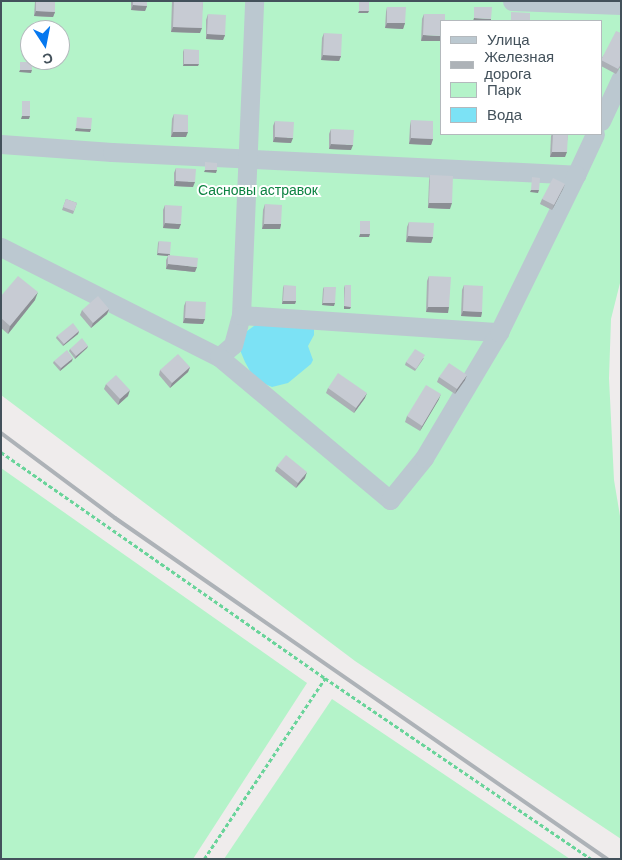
<!DOCTYPE html>
<html>
<head>
<meta charset="utf-8">
<style>
  body { margin:0 }
  #map { position:relative; width:622px; height:860px; overflow:hidden; background:#efecec; font-family:Arial,sans-serif }
  div>[style] { position:absolute }
  .green>* { inset:0; background:#b4f3c9 }
  .water>* { inset:0; background:#7ce2f5 }
  .path>* { height:2.5px; margin-top:-1.25px; transform-origin:0; background:repeating-linear-gradient(90deg,#69d49a 0 4px,transparent 0 6.5px) }
  .minor>* { height:19px; margin:-9.5px; padding:0 9.5px; transform-origin:9.5px; border-radius:9.5px; background:#bbc8d0 }
  .rail>* { height:4px; margin:-2px; padding:0 2px; transform-origin:2px; border-radius:2px; background:#adb2b7 }
  .wall>* { inset:0; background:#abafb5 }
  .shaded-wall>* { inset:0; background:#8b8e94 }
  .building>* { inset:0; background:#c7cbd3 }
  span { translate:-50% -50%; white-space:nowrap; text-align:center; line-height:1.15; -webkit-text-stroke:4px #fff; paint-order:stroke }
  .park-label { font-size:14px; color:#0d8342 }
  .frame { position:absolute; inset:0; border:2px solid #43515b; pointer-events:none }
  .legend { position:absolute; left:440px; top:20px; width:162px; height:115px; box-sizing:border-box; background:#fff; border:1px solid #b4b9bd; margin:0; padding:6px 9px; list-style:none; font-size:15px; color:#43515b }
  .legend li { display:flex; align-items:center; gap:10px; height:25px }
  .legend b { width:25px; border:1px solid #b4b9bd }
  .north { position:absolute; left:20px; top:20px; width:50px; height:50px; box-sizing:border-box; background:#fff; border:1px solid #b4b9bd; border-radius:50%; rotate:169deg; font-size:14px; font-weight:700; line-height:20px; text-align:center; color:#43515b }
  .north::after { content:''; display:block; margin:auto; width:18px; height:22px; background:#0678ef; clip-path:polygon(50% 0,100% 100%,50% 72%,0 100%) }
</style>
</head>
<body>
<div id="map">
  <div class="green">
    <div style="clip-path:polygon(evenodd,1px 1px,621px 1px,621px 279px,611px 319px,609px 378px,614px 480px,621px 522px,621px 839px,355px 661px,1px 395px,1px 1px,441px 21px,601px 21px,601px 134px,441px 134px,441px 21px,1px 1px,30px 30px,60px 30px,60px 60px,30px 60px,30px 30px)"></div>
    <div style="clip-path:polygon(1px 468px,307px 683px,193px 859px,1px 859px)"></div>
    <div style="clip-path:polygon(332px 699px,570px 859px,224px 859px)"></div>
  </div>
  <div class="water">
    <div style="clip-path:polygon(258px 323px,314px 327px,314px 335px,308px 346px,313px 360px,311px 364px,288px 383px,272px 387px,265px 384px,251px 373px,245px 362px,240px 350px,243px 334px)"></div>
  </div>
  <div class="path">
    <div style="left:1px;top:452px;width:395px;rotate:34.9deg"></div>
    <div style="left:325px;top:678px;width:322px;rotate:34.2deg"></div>
    <div style="left:204px;top:859px;width:218px;rotate:-56.2deg"></div>
  </div>
  <div class="minor">
    <div style="left:512px;top:1px;width:109px;rotate:2.1deg"></div>
    <div style="left:601px;top:121px;width:47px;rotate:-65.1deg"></div>
    <div style="left:1px;top:144px;width:111px;rotate:4.1deg"></div>
    <div style="left:112px;top:152px;width:465px;rotate:2.8deg"></div>
    <div style="left:576px;top:175px;width:45px;rotate:-65.1deg"></div>
    <div style="left:1px;top:247px;width:244px;rotate:26.8deg"></div>
    <div style="left:219px;top:357px;width:18px;rotate:-41deg"></div>
    <div style="left:233px;top:345px;width:31px;rotate:-75deg"></div>
    <div style="left:241px;top:315px;width:314px;rotate:-87.6deg"></div>
    <div style="left:241px;top:315px;width:259px;rotate:3.8deg"></div>
    <div style="left:219px;top:357px;width:223px;rotate:39.9deg"></div>
    <div style="left:390px;top:500px;width:54px;rotate:-51deg"></div>
    <div style="left:424px;top:458px;width:147px;rotate:-59.2deg"></div>
    <div style="left:499px;top:332px;width:175px;rotate:-63.9deg"></div>
  </div>
  <div class="rail">
    <div style="left:1px;top:433px;width:142px;rotate:36.7deg"></div>
    <div style="left:115px;top:518px;width:599px;rotate:34.73deg"></div>
  </div>
  <div class="wall">
    <div style="clip-path:polygon(35px 1px,55px 1px,55px 12px,53px 17px,34px 16px)"></div>
    <div style="clip-path:polygon(131px 1px,147px 1px,147px 6px,145px 11px,131px 10px)"></div>
    <div style="clip-path:polygon(172px 1px,203px 1px,200px 33px,171px 32px)"></div>
    <div style="clip-path:polygon(387px 7px,405px 23px,403px 29px,385px 28px,386px 12px)"></div>
    <div style="clip-path:polygon(208px 14px,225px 35px,223px 40px,206px 39px,206px 20px)"></div>
    <div style="clip-path:polygon(424px 14px,445px 14px,421px 41px,422px 19px)"></div>
    <div style="clip-path:polygon(324px 33px,341px 56px,339px 61px,321px 60px,322px 38px)"></div>
    <div style="clip-path:polygon(621px 33px,621px 66px,616px 74px,601px 66px,601px 59px)"></div>
    <div style="clip-path:polygon(184px 49px,198px 66px,183px 66px,183px 52px)"></div>
    <div style="clip-path:polygon(174px 114px,186px 137px,171px 137px,172px 119px)"></div>
    <div style="clip-path:polygon(411px 120px,433px 139px,431px 145px,409px 144px,410px 126px)"></div>
    <div style="clip-path:polygon(275px 121px,291px 143px,273px 142px,273px 126px)"></div>
    <div style="clip-path:polygon(331px 129px,351px 150px,329px 149px,329px 134px)"></div>
    <div style="clip-path:polygon(552px 134px,568px 134px,565px 157px,550px 157px,551px 136px)"></div>
    <div style="clip-path:polygon(176px 168px,193px 187px,174px 186px,174px 173px)"></div>
    <div style="clip-path:polygon(430px 175px,450px 209px,428px 208px,429px 181px)"></div>
    <div style="clip-path:polygon(565px 184px,552px 210px,540px 204px,542px 199px)"></div>
    <div style="clip-path:polygon(66px 199px,77px 203px,73px 214px,62px 210px)"></div>
    <div style="clip-path:polygon(265px 204px,281px 224px,280px 229px,262px 229px,263px 210px)"></div>
    <div style="clip-path:polygon(165px 205px,179px 229px,163px 228px,163px 210px)"></div>
    <div style="clip-path:polygon(409px 222px,433px 237px,431px 243px,406px 242px,407px 227px)"></div>
    <div style="clip-path:polygon(159px 241px,170px 254px,169px 255px,195px 272px,166px 269px,166px 260px,168px 256px,157px 255px,158px 243px)"></div>
    <div style="clip-path:polygon(429px 276px,448px 313px,426px 312px,427px 281px)"></div>
    <div style="clip-path:polygon(284px 285px,296px 301px,295px 304px,282px 304px,283px 288px)"></div>
    <div style="clip-path:polygon(345px 285px,350px 309px,344px 309px,344px 288px)"></div>
    <div style="clip-path:polygon(464px 285px,482px 312px,481px 317px,461px 316px,462px 290px)"></div>
    <div style="clip-path:polygon(324px 287px,334px 306px,322px 305px,323px 289px)"></div>
    <div style="clip-path:polygon(1px 296px,35px 300px,8px 334px,1px 328px)"></div>
    <div style="clip-path:polygon(186px 301px,203px 324px,183px 323px,184px 306px)"></div>
    <div style="clip-path:polygon(109px 309px,107px 314px,91px 328px,80px 315px,82px 310px)"></div>
    <div style="clip-path:polygon(79px 331px,78px 334px,63px 346px,56px 338px,57px 336px)"></div>
    <div style="clip-path:polygon(88px 346px,87px 348px,75px 359px,69px 351px,70px 349px)"></div>
    <div style="clip-path:polygon(424px 358px,415px 371px,405px 365px,406px 362px)"></div>
    <div style="clip-path:polygon(54px 361px,72px 361px,60px 371px,53px 363px)"></div>
    <div style="clip-path:polygon(190px 367px,188px 372px,170px 388px,159px 375px,160px 370px)"></div>
    <div style="clip-path:polygon(439px 377px,465px 380px,455px 394px,437px 382px)"></div>
    <div style="clip-path:polygon(106px 384px,128px 396px,118px 405px,104px 389px)"></div>
    <div style="clip-path:polygon(328px 388px,365px 398px,354px 413px,326px 393px)"></div>
    <div style="clip-path:polygon(439px 399px,420px 431px,405px 422px,407px 416px)"></div>
    <div style="clip-path:polygon(277px 466px,305px 478px,296px 488px,275px 471px)"></div>
  </div>
  <div class="shaded-wall">
    <div style="clip-path:polygon(133px 5px,147px 6px,145px 11px,131px 10px)"></div>
    <div style="clip-path:polygon(36px 11px,55px 12px,53px 17px,34px 16px)"></div>
    <div style="clip-path:polygon(359px 11px,369px 11px,368px 13px,358px 13px)"></div>
    <div style="clip-path:polygon(474px 18px,491px 19px,491px 21px,473px 21px)"></div>
    <div style="clip-path:polygon(387px 23px,405px 23px,403px 29px,385px 28px)"></div>
    <div style="clip-path:polygon(173px 27px,202px 28px,200px 33px,171px 32px)"></div>
    <div style="clip-path:polygon(207px 34px,225px 35px,223px 40px,206px 39px)"></div>
    <div style="clip-path:polygon(423px 35px,441px 36px,441px 41px,421px 41px)"></div>
    <div style="clip-path:polygon(323px 55px,341px 56px,339px 61px,321px 60px)"></div>
    <div style="clip-path:polygon(184px 64px,199px 64px,198px 66px,183px 66px)"></div>
    <div style="clip-path:polygon(20px 70px,32px 70px,31px 73px,19px 72px)"></div>
    <div style="clip-path:polygon(22px 116px,30px 116px,29px 119px,21px 119px)"></div>
    <div style="clip-path:polygon(76px 128px,91px 129px,90px 132px,75px 131px)"></div>
    <div style="clip-path:polygon(173px 132px,188px 132px,186px 137px,171px 137px)"></div>
    <div style="clip-path:polygon(275px 137px,293px 138px,291px 143px,273px 142px)"></div>
    <div style="clip-path:polygon(411px 138px,433px 139px,431px 145px,409px 144px)"></div>
    <div style="clip-path:polygon(331px 144px,353px 145px,351px 150px,329px 149px)"></div>
    <div style="clip-path:polygon(552px 152px,567px 152px,565px 157px,550px 157px)"></div>
    <div style="clip-path:polygon(205px 170px,217px 170px,216px 173px,204px 172px)"></div>
    <div style="clip-path:polygon(176px 181px,195px 182px,193px 187px,174px 186px)"></div>
    <div style="clip-path:polygon(565px 184px,563px 189px,552px 210px,554px 205px)"></div>
    <div style="clip-path:polygon(531px 190px,539px 190px,538px 193px,530px 192px)"></div>
    <div style="clip-path:polygon(429px 203px,452px 203px,450px 209px,428px 208px)"></div>
    <div style="clip-path:polygon(165px 223px,181px 224px,179px 229px,163px 228px)"></div>
    <div style="clip-path:polygon(264px 224px,281px 224px,280px 229px,262px 229px)"></div>
    <div style="clip-path:polygon(360px 234px,370px 234px,369px 237px,359px 237px)"></div>
    <div style="clip-path:polygon(408px 236px,433px 237px,431px 243px,406px 242px)"></div>
    <div style="clip-path:polygon(158px 253px,170px 254px,169px 256px,157px 255px)"></div>
    <div style="clip-path:polygon(168px 264px,197px 267px,195px 272px,166px 269px)"></div>
    <div style="clip-path:polygon(38px 292px,35px 300px,8px 334px,10px 326px)"></div>
    <div style="clip-path:polygon(283px 301px,296px 301px,295px 304px,282px 304px)"></div>
    <div style="clip-path:polygon(323px 303px,335px 303px,334px 306px,322px 305px)"></div>
    <div style="clip-path:polygon(344px 306px,351px 307px,350px 309px,344px 309px)"></div>
    <div style="clip-path:polygon(428px 307px,449px 307px,448px 313px,426px 312px)"></div>
    <div style="clip-path:polygon(109px 309px,107px 314px,91px 328px,93px 323px)"></div>
    <div style="clip-path:polygon(463px 311px,482px 312px,481px 317px,461px 316px)"></div>
    <div style="clip-path:polygon(185px 318px,205px 319px,203px 324px,183px 323px)"></div>
    <div style="clip-path:polygon(79px 331px,78px 334px,63px 346px,64px 344px)"></div>
    <div style="clip-path:polygon(88px 346px,87px 348px,75px 359px,76px 356px)"></div>
    <div style="clip-path:polygon(73px 358px,72px 361px,60px 371px,61px 368px)"></div>
    <div style="clip-path:polygon(190px 367px,188px 372px,170px 388px,172px 383px)"></div>
    <div style="clip-path:polygon(467px 375px,465px 380px,455px 394px,457px 389px)"></div>
    <div style="clip-path:polygon(130px 390px,128px 396px,118px 405px,120px 399px)"></div>
    <div style="clip-path:polygon(367px 393px,365px 398px,354px 413px,356px 408px)"></div>
    <div style="clip-path:polygon(441px 394px,439px 399px,420px 431px,422px 426px)"></div>
    <div style="clip-path:polygon(307px 472px,305px 478px,296px 488px,298px 483px)"></div>
  </div>
  <div class="building">
    <div style="clip-path:polygon(36px 1px,55px 1px,55px 12px,36px 11px)"></div>
    <div style="clip-path:polygon(133px 1px,147px 1px,147px 6px,133px 5px)"></div>
    <div style="clip-path:polygon(174px 1px,203px 1px,202px 28px,173px 27px)"></div>
    <div style="clip-path:polygon(359px 1px,369px 1px,369px 11px,359px 11px)"></div>
    <div style="clip-path:polygon(387px 7px,406px 7px,405px 23px,387px 23px)"></div>
    <div style="clip-path:polygon(474px 7px,492px 7px,491px 19px,474px 18px)"></div>
    <div style="clip-path:polygon(511px 12px,530px 13px,530px 21px,511px 21px)"></div>
    <div style="clip-path:polygon(208px 14px,226px 15px,225px 35px,207px 34px)"></div>
    <div style="clip-path:polygon(424px 14px,445px 14px,445px 21px,441px 21px,441px 36px,423px 35px)"></div>
    <div style="clip-path:polygon(616px 31px,621px 33px,621px 64px,618px 69px,601px 60px)"></div>
    <div style="clip-path:polygon(324px 33px,342px 34px,341px 56px,323px 55px)"></div>
    <div style="clip-path:polygon(184px 49px,199px 50px,199px 64px,184px 64px)"></div>
    <div style="clip-path:polygon(20px 62px,32px 62px,32px 70px,20px 70px)"></div>
    <div style="clip-path:polygon(22px 101px,30px 101px,30px 116px,22px 116px)"></div>
    <div style="clip-path:polygon(174px 114px,188px 115px,188px 132px,173px 132px)"></div>
    <div style="clip-path:polygon(77px 117px,92px 118px,91px 129px,76px 128px)"></div>
    <div style="clip-path:polygon(411px 120px,433px 121px,433px 139px,411px 138px)"></div>
    <div style="clip-path:polygon(275px 121px,294px 122px,293px 138px,275px 137px)"></div>
    <div style="clip-path:polygon(331px 129px,354px 130px,353px 145px,331px 144px)"></div>
    <div style="clip-path:polygon(553px 134px,568px 134px,567px 152px,552px 152px)"></div>
    <div style="clip-path:polygon(205px 162px,217px 163px,217px 170px,205px 170px)"></div>
    <div style="clip-path:polygon(176px 168px,196px 169px,195px 182px,176px 181px)"></div>
    <div style="clip-path:polygon(430px 175px,453px 176px,452px 203px,429px 203px)"></div>
    <div style="clip-path:polygon(532px 177px,540px 178px,539px 190px,531px 190px)"></div>
    <div style="clip-path:polygon(553px 178px,565px 184px,554px 205px,542px 199px)"></div>
    <div style="clip-path:polygon(66px 199px,77px 203px,74px 211px,63px 207px)"></div>
    <div style="clip-path:polygon(265px 204px,282px 205px,281px 224px,264px 224px)"></div>
    <div style="clip-path:polygon(165px 205px,182px 206px,181px 224px,165px 223px)"></div>
    <div style="clip-path:polygon(360px 221px,370px 221px,370px 234px,360px 234px)"></div>
    <div style="clip-path:polygon(409px 222px,434px 223px,433px 237px,408px 236px)"></div>
    <div style="clip-path:polygon(159px 241px,171px 242px,170px 254px,158px 253px)"></div>
    <div style="clip-path:polygon(168px 255px,198px 258px,197px 267px,168px 264px)"></div>
    <div style="clip-path:polygon(18px 276px,38px 292px,10px 326px,1px 318px,1px 296px)"></div>
    <div style="clip-path:polygon(429px 276px,451px 277px,449px 307px,428px 307px)"></div>
    <div style="clip-path:polygon(284px 285px,296px 286px,296px 301px,283px 301px)"></div>
    <div style="clip-path:polygon(345px 285px,351px 285px,351px 307px,344px 306px)"></div>
    <div style="clip-path:polygon(464px 285px,483px 286px,482px 312px,463px 311px)"></div>
    <div style="clip-path:polygon(324px 287px,336px 287px,335px 303px,323px 303px)"></div>
    <div style="clip-path:polygon(98px 296px,109px 309px,93px 323px,82px 310px)"></div>
    <div style="clip-path:polygon(186px 301px,206px 302px,205px 319px,185px 318px)"></div>
    <div style="clip-path:polygon(73px 323px,79px 331px,64px 344px,57px 336px)"></div>
    <div style="clip-path:polygon(82px 338px,88px 346px,76px 356px,70px 349px)"></div>
    <div style="clip-path:polygon(415px 349px,425px 355px,416px 369px,406px 362px)"></div>
    <div style="clip-path:polygon(67px 350px,73px 358px,61px 368px,54px 361px)"></div>
    <div style="clip-path:polygon(178px 354px,190px 367px,172px 383px,160px 370px)"></div>
    <div style="clip-path:polygon(449px 363px,467px 375px,457px 389px,439px 377px)"></div>
    <div style="clip-path:polygon(338px 373px,367px 393px,356px 408px,328px 388px)"></div>
    <div style="clip-path:polygon(116px 375px,130px 390px,120px 399px,106px 384px)"></div>
    <div style="clip-path:polygon(426px 385px,441px 394px,422px 426px,407px 416px)"></div>
    <div style="clip-path:polygon(286px 455px,307px 472px,298px 483px,277px 466px)"></div>
  </div>
  <div class="park-label">
    <span style="left:258px;top:190px">Сасновы астравок</span>
  </div>
  <div class="frame"></div>
  <ul class="legend">
  <li><b style="height:6px;background:#bbc8d0"></b>Улица</li>
  <li><b style="height:6px;background:#adb2b7"></b>Железная дорога</li>
  <li><b style="height:14px;background:#b4f3c9"></b>Парк</li>
  <li><b style="height:14px;background:#7ce2f5"></b>Вода</li>
  </ul>
  <div class="north">С</div>
</div>
</body>
</html>
